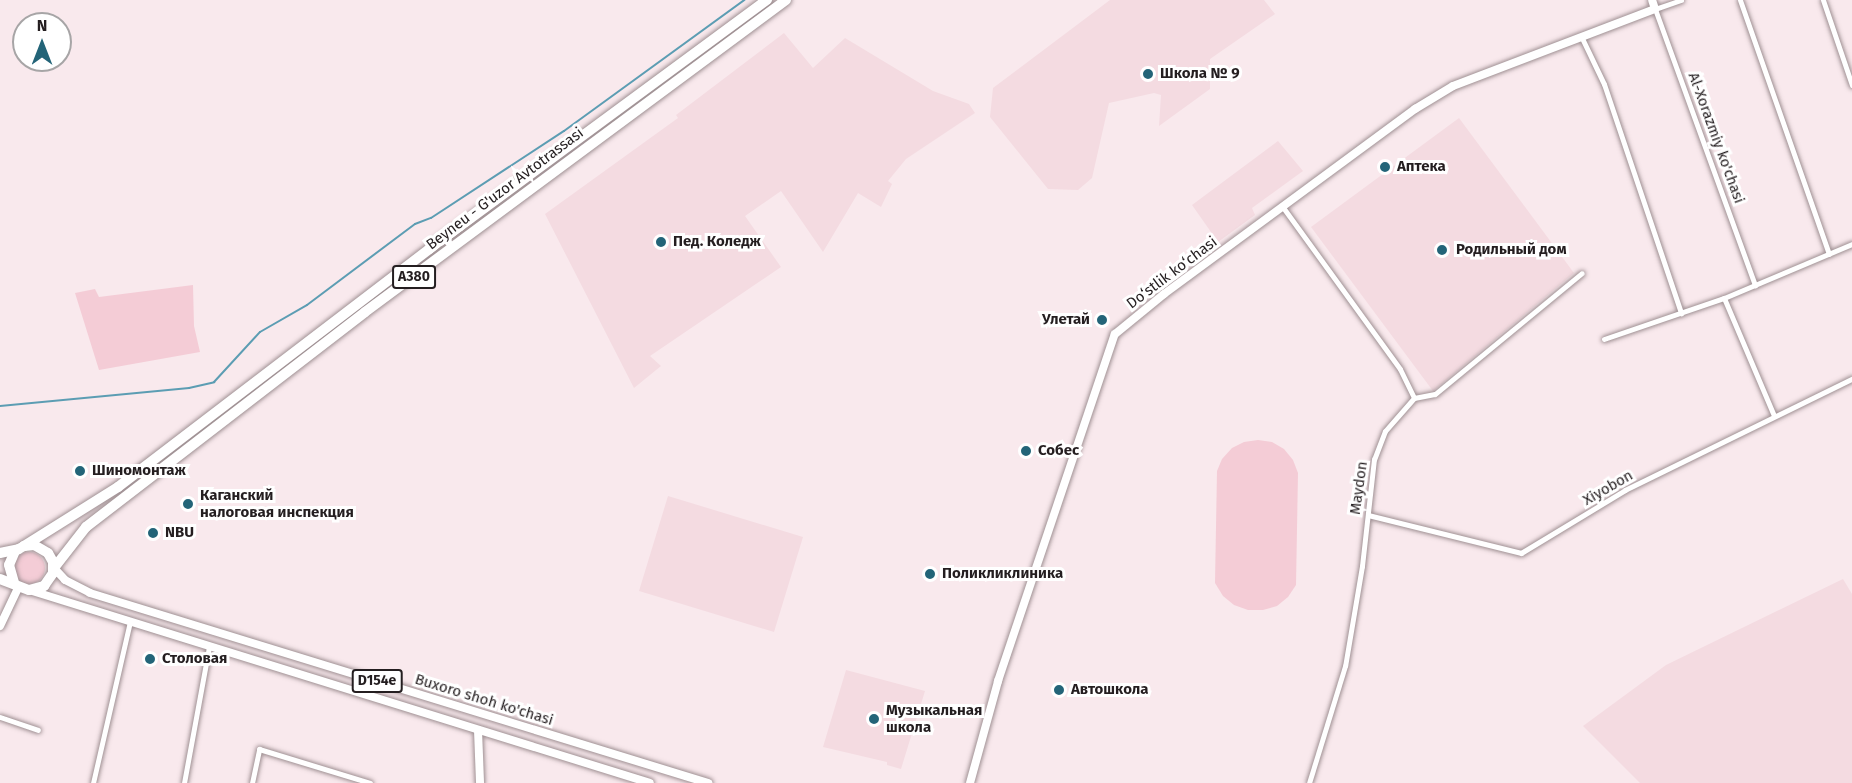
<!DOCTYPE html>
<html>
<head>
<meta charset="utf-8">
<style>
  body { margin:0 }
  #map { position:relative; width:1852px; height:783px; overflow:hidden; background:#f9e9ed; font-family:"Fira Sans",sans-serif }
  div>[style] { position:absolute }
  .built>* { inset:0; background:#f4dbe1 }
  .green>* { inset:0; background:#f4ccd6 }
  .round { border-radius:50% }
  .stream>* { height:2px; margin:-1px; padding:0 1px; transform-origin:1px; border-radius:1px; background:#5c9db3 }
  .roads { filter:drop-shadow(0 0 2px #9f9093) drop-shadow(0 0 2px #9f9093) }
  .street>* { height:5px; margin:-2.5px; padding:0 2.5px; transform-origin:2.5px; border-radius:2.5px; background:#fff }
  .secondary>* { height:8px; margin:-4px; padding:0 4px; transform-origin:4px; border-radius:4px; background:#fff }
  .primary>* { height:8px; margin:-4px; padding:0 4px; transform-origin:4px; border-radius:4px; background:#fff }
  .highway>* { height:10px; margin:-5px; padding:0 5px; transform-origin:5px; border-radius:5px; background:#fff }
  .dots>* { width:16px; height:16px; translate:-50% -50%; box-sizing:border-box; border:3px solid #fff; border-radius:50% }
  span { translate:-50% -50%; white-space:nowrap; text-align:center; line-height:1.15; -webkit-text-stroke:6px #fff; paint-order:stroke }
  .shield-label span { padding:2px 4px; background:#fff; border:2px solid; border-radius:4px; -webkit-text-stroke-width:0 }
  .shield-label { font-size:14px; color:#241e20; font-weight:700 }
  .poi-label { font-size:15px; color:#241e20; font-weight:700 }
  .left { translate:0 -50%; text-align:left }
  .right { translate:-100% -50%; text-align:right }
  .street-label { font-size:15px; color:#241e20 }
  .north { position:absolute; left:12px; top:12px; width:60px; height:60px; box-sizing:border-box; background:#fff; border:2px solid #a7a5a6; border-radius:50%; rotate:0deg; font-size:16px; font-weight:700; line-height:24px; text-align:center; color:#241e20 }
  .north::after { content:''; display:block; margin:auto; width:21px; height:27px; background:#236478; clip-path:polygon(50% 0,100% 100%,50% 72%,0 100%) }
</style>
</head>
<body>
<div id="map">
  <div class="built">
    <div style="clip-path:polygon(1110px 0,1264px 0,1275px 14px,1210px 59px,1210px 89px,1159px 126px,1161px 95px,1154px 93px,1109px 103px,1092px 178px,1078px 190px,1048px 189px,990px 117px,993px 88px)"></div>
    <div style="clip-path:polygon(784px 33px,813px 68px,845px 38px,933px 91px,969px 104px,975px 113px,906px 159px,888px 181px,892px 184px,881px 207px,858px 193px,823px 252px,781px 191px,745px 216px,781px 267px,650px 356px,661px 366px,634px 388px,545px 214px,678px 118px,676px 115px)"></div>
    <div style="clip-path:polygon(1459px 118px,1574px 273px,1433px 391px,1311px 227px)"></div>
    <div style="clip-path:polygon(1278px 141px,1303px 171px,1252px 208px,1255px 215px,1218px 242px,1192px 205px)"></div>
    <div style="clip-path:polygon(668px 496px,803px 537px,774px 632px,639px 591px)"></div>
    <div style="clip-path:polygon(1843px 579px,1852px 594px,1852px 783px,1640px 783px,1583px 726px,1666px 665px)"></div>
    <div style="clip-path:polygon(846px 670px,925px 691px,901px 769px,887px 765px,887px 762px,823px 747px)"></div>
  </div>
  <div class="green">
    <div style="clip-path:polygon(193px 285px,194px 326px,200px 352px,99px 370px,75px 293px,95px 289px,99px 297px)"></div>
    <div style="clip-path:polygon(1258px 440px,1272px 442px,1284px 449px,1293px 460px,1298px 473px,1296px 585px,1288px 597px,1277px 606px,1263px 610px,1248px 610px,1234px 605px,1223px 596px,1215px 583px,1217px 471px,1222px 459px,1232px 448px,1244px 442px)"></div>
    <div class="round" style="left:13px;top:552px;width:32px;height:32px"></div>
  </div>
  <div class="stream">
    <div style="left:0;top:406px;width:190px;rotate:-5.4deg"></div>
    <div style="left:189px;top:388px;width:26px;rotate:-13deg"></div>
    <div style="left:214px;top:382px;width:68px;rotate:-47.4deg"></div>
    <div style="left:260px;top:332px;width:54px;rotate:-29.9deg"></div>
    <div style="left:307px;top:305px;width:135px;rotate:-36.9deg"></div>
    <div style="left:415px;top:224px;width:17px;rotate:-21deg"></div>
    <div style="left:431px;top:218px;width:159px;rotate:-33.2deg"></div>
    <div style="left:564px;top:131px;width:223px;rotate:-36deg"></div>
  </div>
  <div class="roads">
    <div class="street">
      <div style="left:1681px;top:0;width:28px;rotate:161deg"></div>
      <div style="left:1655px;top:9px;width:294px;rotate:70.1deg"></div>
      <div style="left:1740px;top:0;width:269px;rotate:70.7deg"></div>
      <div style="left:1823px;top:0;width:90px;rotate:71.2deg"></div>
      <div style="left:1581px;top:36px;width:53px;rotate:64.4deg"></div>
      <div style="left:1604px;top:84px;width:242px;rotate:71.4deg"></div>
      <div style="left:1282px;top:206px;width:201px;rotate:54.1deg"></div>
      <div style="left:1400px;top:369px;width:32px;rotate:64deg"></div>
      <div style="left:1414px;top:398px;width:44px;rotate:131.3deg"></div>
      <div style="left:1385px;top:431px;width:30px;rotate:111deg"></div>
      <div style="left:1374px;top:459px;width:108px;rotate:96.4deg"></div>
      <div style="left:1362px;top:566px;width:101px;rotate:99.6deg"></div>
      <div style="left:1345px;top:666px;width:122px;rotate:107.1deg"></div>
      <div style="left:1724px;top:298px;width:128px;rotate:67deg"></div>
      <div style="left:1604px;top:339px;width:127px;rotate:-18.9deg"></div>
      <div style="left:1724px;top:298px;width:139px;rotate:-22.9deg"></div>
      <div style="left:1414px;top:398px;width:21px;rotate:-11deg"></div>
      <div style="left:1435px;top:394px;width:190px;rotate:-39.5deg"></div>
      <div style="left:1368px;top:515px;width:158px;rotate:13.9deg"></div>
      <div style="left:1521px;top:553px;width:122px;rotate:-31.2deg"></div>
      <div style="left:1625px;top:490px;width:253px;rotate:-26.1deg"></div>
      <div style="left:0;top:717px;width:40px;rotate:18.9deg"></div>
      <div style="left:93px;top:783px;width:165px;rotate:-77.1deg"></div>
      <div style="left:184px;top:783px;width:138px;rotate:-79.6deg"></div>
      <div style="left:252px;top:783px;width:35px;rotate:-78deg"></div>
      <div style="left:259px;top:749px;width:116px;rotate:17deg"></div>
    </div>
    <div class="secondary">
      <div style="left:0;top:626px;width:44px;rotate:-64.6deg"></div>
      <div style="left:478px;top:730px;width:53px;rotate:87.8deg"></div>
      <div style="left:970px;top:783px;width:106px;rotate:-74.6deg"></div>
      <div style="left:998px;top:681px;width:366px;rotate:-71.4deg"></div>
      <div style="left:1115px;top:334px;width:63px;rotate:-39.2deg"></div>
      <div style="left:1164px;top:294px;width:312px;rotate:-36.4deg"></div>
      <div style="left:1415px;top:109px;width:44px;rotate:-31.2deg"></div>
      <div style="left:1453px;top:86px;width:216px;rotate:-20.9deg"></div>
      <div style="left:1655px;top:9px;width:9px;rotate:-108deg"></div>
    </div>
    <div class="primary">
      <div style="left:54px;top:568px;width:16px;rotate:47deg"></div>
      <div style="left:65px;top:580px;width:28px;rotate:27deg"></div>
      <div style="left:90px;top:593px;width:647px;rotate:17.09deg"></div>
      <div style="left:29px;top:590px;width:650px;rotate:17.26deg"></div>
    </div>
    <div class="highway">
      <div style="left:24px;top:546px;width:111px;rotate:-32.1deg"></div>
      <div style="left:118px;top:487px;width:392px;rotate:-37.4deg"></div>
      <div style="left:429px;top:249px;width:420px;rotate:-36.4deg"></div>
      <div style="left:0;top:553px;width:19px;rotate:-12deg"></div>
      <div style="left:54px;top:568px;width:52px;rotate:-52deg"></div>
      <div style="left:86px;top:527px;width:352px;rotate:-37.6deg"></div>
      <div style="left:365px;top:312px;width:524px;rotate:-36.54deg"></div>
      <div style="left:0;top:579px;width:31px;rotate:21deg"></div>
      <div style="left:29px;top:590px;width:16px;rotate:-15deg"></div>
      <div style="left:44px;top:586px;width:16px;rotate:-55deg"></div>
      <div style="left:53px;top:573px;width:11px;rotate:-90deg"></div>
      <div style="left:53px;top:562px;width:10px;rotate:-119deg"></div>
      <div style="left:48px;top:553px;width:16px;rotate:-150deg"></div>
      <div style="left:34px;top:545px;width:10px;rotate:174deg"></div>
      <div style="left:24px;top:546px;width:10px;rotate:151deg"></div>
      <div style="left:15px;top:551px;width:15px;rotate:113deg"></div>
      <div style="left:9px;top:565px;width:18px;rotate:74deg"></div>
    </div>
  </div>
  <div class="dots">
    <div style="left:1148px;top:74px;background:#236478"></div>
    <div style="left:1385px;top:167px;background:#236478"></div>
    <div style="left:661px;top:242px;background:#236478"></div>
    <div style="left:1442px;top:250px;background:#236478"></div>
    <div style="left:1102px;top:320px;background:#236478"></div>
    <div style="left:1026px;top:451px;background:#236478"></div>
    <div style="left:80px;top:471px;background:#236478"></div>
    <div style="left:188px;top:504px;background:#236478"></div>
    <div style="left:153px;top:533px;background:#236478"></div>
    <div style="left:930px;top:574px;background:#236478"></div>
    <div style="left:150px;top:659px;background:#236478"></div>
    <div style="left:1059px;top:690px;background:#236478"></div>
    <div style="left:874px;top:719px;background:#236478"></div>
  </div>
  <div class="shield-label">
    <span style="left:414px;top:277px">A380</span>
    <span style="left:377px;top:681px">D154e</span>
  </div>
  <div class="poi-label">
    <span class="left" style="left:1160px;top:74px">Школа № 9</span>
    <span class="left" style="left:1397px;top:167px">Аптека</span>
    <span class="left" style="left:673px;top:242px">Пед. Коледж</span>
    <span class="left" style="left:1456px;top:250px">Родильный дом</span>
    <span class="right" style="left:1090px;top:320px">Улетай</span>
    <span class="left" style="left:1038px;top:451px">Собеc</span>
    <span class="left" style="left:92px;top:471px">Шиномонтаж</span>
    <span class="left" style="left:200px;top:504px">Каганский<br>налоговая инспекция</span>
    <span class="left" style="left:165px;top:533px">NBU</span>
    <span class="left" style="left:942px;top:574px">Поликликлиника</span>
    <span class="left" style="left:162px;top:659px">Столовая</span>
    <span class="left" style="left:1071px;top:690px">Автошкола</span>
    <span class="left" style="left:886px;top:719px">Музыкальная<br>школа</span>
  </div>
  <div class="street-label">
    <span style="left:1716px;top:138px;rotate:70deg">Al-Xorazmiy ko'chasi</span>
    <span style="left:505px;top:189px;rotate:-37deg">Beyneu - G'uzor Avtotrassasi</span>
    <span style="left:1172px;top:273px;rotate:-37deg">Do‘stlik ko‘chasi</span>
    <span style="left:1359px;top:488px;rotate:-82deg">Maydon</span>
    <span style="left:1608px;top:488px;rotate:-30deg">Xiyobon</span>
    <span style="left:484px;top:700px;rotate:17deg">Buxoro shoh ko'chasi</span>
  </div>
  <div class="north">N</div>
</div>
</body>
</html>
